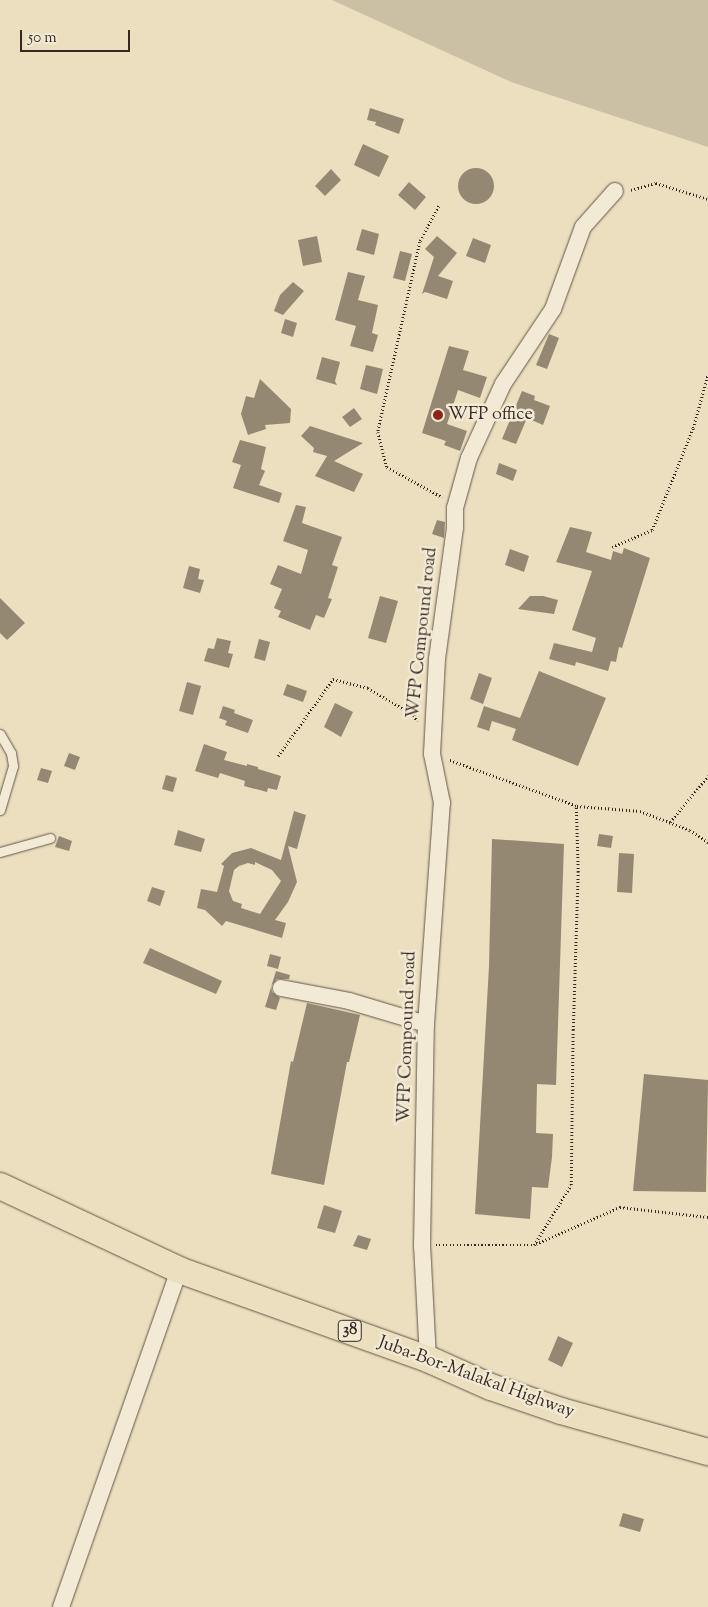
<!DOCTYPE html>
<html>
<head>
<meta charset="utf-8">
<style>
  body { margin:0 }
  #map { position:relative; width:708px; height:1607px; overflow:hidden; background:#ebdfbf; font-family:"Sorts Mill Goudy",serif }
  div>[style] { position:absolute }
  .green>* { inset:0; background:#ccc0a4 }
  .building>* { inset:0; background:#958873 }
  .round { border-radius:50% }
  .path>* { height:2.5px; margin-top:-1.25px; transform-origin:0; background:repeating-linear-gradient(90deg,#372921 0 1px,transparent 0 3.5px) }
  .roads { filter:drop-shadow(0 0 1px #645648) drop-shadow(0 0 1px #645648) }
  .service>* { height:9px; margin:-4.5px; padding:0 4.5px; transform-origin:4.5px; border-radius:4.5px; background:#f2ead5 }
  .minor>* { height:16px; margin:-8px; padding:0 8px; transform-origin:8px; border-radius:8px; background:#f2ead5 }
  .primary>* { height:26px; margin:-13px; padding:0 13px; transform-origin:13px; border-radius:13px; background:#ebdfbf }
  .dots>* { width:14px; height:14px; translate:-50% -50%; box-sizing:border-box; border:2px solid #f2ead5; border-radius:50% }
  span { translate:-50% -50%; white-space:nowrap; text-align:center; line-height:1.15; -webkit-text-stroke:5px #f2ead5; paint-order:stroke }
  .shield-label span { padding:1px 4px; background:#f2ead5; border:1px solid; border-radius:4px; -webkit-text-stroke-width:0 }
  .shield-label { font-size:16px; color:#372921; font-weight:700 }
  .poi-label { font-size:18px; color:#372921 }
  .left { translate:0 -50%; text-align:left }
  .street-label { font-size:18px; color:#372921 }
  .scale { position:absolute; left:20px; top:30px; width:110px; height:22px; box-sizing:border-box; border:2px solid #372921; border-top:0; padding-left:6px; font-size:15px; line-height:18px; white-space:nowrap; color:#372921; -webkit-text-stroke:4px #f2ead5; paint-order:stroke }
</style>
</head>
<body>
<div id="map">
  <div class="green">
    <div style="clip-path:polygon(332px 0,708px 0,708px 147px,511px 82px)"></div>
  </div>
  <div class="building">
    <div style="clip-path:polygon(370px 108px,404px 119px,399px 134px,375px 125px,376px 122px,367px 120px)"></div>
    <div style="clip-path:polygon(363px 144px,389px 156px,379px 177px,354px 165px)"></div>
    <div class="round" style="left:458px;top:168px;width:36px;height:36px"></div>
    <div style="clip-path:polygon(331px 169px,341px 180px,325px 196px,315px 186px)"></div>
    <div style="clip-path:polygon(409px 182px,426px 197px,415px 210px,398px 195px)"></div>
    <div style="clip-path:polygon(362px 229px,379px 234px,374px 255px,356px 250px)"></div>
    <div style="clip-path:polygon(317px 236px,322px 262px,303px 266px,298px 240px)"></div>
    <div style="clip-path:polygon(437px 236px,457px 253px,438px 276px,453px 281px,447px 299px,425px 292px,422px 294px,434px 257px,425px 249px)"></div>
    <div style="clip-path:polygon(473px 238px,491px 245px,485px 263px,466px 256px)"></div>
    <div style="clip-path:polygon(400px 251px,412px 254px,405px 281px,393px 278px)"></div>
    <div style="clip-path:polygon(348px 272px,365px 276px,358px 300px,378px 305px,372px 333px,378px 335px,373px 352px,350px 346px,356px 326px,335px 320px)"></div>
    <div style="clip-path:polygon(293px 282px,304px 291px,283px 315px,274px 311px,280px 295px)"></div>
    <div style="clip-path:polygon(285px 319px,297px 323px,293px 337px,281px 333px)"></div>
    <div style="clip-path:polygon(549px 334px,559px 338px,547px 369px,536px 365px)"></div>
    <div style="clip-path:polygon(449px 346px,469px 351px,463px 370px,487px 377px,480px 398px,458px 390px,447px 424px,467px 431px,460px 451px,444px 445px,446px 441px,422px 433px)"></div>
    <div style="clip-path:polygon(322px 357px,340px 362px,335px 381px,337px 385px,316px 379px)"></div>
    <div style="clip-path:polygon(366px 365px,383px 369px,377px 394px,360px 389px)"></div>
    <div style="clip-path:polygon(260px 379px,291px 409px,290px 423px,265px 425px,266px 429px,248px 435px,241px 414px,246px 396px,254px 398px)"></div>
    <div style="clip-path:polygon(522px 391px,535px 396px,534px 400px,550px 406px,543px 425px,527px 418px,516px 444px,502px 439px)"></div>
    <div style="clip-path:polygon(354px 408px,362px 419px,350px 427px,342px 417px)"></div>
    <div style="clip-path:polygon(310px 426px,363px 443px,334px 461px,363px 474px,354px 492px,315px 476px,327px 456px,313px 452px,314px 448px,301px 436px)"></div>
    <div style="clip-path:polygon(240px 440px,266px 447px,261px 469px,265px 471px,259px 485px,282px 493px,279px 503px,233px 488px,241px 465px,232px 462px)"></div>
    <div style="clip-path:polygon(499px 463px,517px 470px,513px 481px,496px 474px)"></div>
    <div style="clip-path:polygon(296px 505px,306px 507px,302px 523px,342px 537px,332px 565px,338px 567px,328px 598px,332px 599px,324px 618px,316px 615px,310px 630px,278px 617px,281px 611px,274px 608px,282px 589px,270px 584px,278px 565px,301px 574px,308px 550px,283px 541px)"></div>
    <div style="clip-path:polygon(437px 520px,445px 522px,444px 538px,432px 534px)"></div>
    <div style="clip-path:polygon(570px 527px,592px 532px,586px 552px,611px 560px,613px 551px,622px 554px,624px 548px,650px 558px,622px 648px,619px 647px,616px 662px,611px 661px,608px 671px,576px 662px,575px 666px,549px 659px,554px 643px,592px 652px,596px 638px,572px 630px,592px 571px,556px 562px)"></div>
    <div style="clip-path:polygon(510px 549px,529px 556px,524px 572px,505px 565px)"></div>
    <div style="clip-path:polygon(189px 566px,200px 569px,198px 579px,204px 580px,200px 593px,183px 588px)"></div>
    <div style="clip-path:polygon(380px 596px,398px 601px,386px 643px,368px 638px)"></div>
    <div style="clip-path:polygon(530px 596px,543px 596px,558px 600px,554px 614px,518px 609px)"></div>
    <div style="clip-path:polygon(0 598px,25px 623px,7px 640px,0 633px)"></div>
    <div style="clip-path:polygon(217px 638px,231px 641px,228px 653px,233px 654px,229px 668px,204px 661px,208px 648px,214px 649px)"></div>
    <div style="clip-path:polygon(259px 639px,270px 642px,265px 661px,254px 658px)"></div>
    <div style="clip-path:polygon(539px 671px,606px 698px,578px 766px,512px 740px,516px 729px,492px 721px,489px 731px,477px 727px,484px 706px,520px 718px)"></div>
    <div style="clip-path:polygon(479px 673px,492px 678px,483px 704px,470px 699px)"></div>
    <div style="clip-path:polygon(187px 682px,201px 686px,193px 715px,179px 711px)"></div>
    <div style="clip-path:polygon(287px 684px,307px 691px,303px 702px,283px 695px)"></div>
    <div style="clip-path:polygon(335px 703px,353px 712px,341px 737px,324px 727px)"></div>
    <div style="clip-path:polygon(223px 706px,235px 710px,234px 713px,253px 720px,248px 733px,225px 725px,227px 721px,219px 718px)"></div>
    <div style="clip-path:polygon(204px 744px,227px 752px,224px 760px,247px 766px,247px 764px,258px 767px,258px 769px,281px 776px,277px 790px,268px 788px,267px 792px,244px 786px,245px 781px,220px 773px,218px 778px,195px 771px)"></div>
    <div style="clip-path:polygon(69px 753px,80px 757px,75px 770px,64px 766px)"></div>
    <div style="clip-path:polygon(41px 768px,52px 771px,48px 783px,37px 780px)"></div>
    <div style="clip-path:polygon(166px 775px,177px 778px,173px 792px,162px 789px)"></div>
    <div style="clip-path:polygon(evenodd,294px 811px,306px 815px,297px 849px,288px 846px,297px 882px,288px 902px,275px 920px,286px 923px,282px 938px,226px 921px,222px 926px,205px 910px,197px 908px,201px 889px,217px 892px,224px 866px,221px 864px,232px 853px,251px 848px,281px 860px,294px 811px,255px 862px,272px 870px,281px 881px,260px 914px,241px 908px,242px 904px,233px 901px,229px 891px,234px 870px,239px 866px,248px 863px,255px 865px,255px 862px)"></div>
    <div style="clip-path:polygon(178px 830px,205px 839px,201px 852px,174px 845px)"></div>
    <div style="clip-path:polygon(599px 834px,613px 836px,611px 848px,597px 846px)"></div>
    <div style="clip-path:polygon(59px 836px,72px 841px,69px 851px,55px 847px)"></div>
    <div style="clip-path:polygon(492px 839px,564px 844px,556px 1085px,537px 1084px,536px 1133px,553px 1134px,552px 1157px,548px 1188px,532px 1187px,530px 1219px,475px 1214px,489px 966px)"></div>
    <div style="clip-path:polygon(619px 853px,634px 854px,632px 893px,617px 892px)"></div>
    <div style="clip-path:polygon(152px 887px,165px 891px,160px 906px,147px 901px)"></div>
    <div style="clip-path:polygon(150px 948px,222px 981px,216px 994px,143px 963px)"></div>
    <div style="clip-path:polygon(270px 954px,281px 957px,278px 969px,267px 966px)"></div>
    <div style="clip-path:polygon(276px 971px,290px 975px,289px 979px,277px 979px,271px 986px,272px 992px,280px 998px,276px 1010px,265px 1007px)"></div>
    <div style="clip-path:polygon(307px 1003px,360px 1015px,349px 1062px,347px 1062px,324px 1185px,271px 1174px,291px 1061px,293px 1062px)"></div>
    <div style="clip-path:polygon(644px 1074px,708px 1080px,706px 1192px,633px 1191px)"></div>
    <div style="clip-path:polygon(324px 1205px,342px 1211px,335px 1233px,317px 1228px)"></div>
    <div style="clip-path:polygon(358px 1235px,371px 1239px,367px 1250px,353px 1246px)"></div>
    <div style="clip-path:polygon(558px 1336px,573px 1343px,562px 1367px,548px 1360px)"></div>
    <div style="clip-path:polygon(623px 1513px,644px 1519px,640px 1532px,619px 1526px)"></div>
  </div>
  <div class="path">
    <div style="left:631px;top:190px;width:26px;rotate:-16deg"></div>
    <div style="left:656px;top:183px;width:54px;rotate:17.1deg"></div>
    <div style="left:439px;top:206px;width:41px;rotate:117.8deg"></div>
    <div style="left:420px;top:242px;width:195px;rotate:102.5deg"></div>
    <div style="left:378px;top:432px;width:36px;rotate:76deg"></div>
    <div style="left:387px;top:467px;width:63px;rotate:28.6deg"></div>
    <div style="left:612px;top:547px;width:43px;rotate:-23deg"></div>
    <div style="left:652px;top:530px;width:110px;rotate:-68.1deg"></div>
    <div style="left:693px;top:428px;width:56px;rotate:-74.5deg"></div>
    <div style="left:278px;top:756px;width:95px;rotate:-54.5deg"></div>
    <div style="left:333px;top:679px;width:36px;rotate:14deg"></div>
    <div style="left:368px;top:688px;width:53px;rotate:30.4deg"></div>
    <div style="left:414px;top:715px;width:7px;rotate:63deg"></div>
    <div style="left:577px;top:806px;width:63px;rotate:4.5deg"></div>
    <div style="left:640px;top:811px;width:53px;rotate:20.8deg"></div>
    <div style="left:690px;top:830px;width:22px;rotate:34deg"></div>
    <div style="left:670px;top:822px;width:60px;rotate:-50.4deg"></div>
    <div style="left:536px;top:1244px;width:92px;rotate:-23.8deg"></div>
    <div style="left:620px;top:1207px;width:89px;rotate:6.5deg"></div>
    <div style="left:436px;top:1245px;width:98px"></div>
    <div style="left:534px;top:1245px;width:70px;rotate:-58.3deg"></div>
    <div style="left:571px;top:1185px;width:155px;rotate:-89.3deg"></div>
    <div style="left:573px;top:1030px;width:158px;rotate:-88.2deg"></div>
    <div style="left:578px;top:872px;width:66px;rotate:-91.7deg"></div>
    <div style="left:576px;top:806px;width:136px;rotate:-160.2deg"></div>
  </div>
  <div class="roads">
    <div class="service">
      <div style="left:0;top:734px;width:22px;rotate:60deg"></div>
      <div style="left:11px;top:753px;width:13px;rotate:81deg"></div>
      <div style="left:13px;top:766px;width:46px;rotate:106.5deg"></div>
      <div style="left:0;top:852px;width:52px;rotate:-15.6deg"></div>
    </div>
    <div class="minor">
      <div style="left:281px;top:988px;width:69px;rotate:10.8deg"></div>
      <div style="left:349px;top:1001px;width:80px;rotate:16.6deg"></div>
      <div style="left:428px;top:1359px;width:113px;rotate:-93deg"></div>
      <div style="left:422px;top:1246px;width:222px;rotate:-89deg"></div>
      <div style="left:426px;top:1024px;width:222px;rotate:-85.9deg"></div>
      <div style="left:442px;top:803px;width:50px;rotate:-101.5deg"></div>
      <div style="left:432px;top:754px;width:95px;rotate:-87deg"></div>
      <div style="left:437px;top:659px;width:132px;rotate:-82.2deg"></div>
      <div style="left:455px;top:528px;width:20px;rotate:-90deg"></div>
      <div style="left:455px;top:508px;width:52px;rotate:-74.4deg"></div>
      <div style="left:469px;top:458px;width:81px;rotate:-65.3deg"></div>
      <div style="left:503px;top:384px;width:90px;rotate:-56.3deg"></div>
      <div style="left:553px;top:309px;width:87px;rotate:-69.9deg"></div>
      <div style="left:583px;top:227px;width:48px;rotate:-48.4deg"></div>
      <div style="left:61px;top:1607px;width:357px;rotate:-70.7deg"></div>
    </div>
    <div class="primary">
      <div style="left:0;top:1186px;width:198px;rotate:25.1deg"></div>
      <div style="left:179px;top:1270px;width:264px;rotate:19.7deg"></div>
      <div style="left:428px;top:1359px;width:69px;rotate:24deg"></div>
      <div style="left:491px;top:1387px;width:74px;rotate:18.9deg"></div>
      <div style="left:561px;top:1411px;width:153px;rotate:15.6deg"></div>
    </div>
  </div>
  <div class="dots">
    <div style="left:438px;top:415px;background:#8f2418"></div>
  </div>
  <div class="shield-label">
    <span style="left:350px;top:1331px">38</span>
  </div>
  <div class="poi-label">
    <span class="left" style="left:448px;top:415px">WFP office</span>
  </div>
  <div class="street-label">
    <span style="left:423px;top:633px;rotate:-84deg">WFP Compound road</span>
    <span style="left:408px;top:1037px;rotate:-88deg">WFP Compound road</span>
    <span style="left:476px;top:1378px;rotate:20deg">Juba-Bor-Malakal Highway</span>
  </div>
  <div class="scale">50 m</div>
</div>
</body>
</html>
